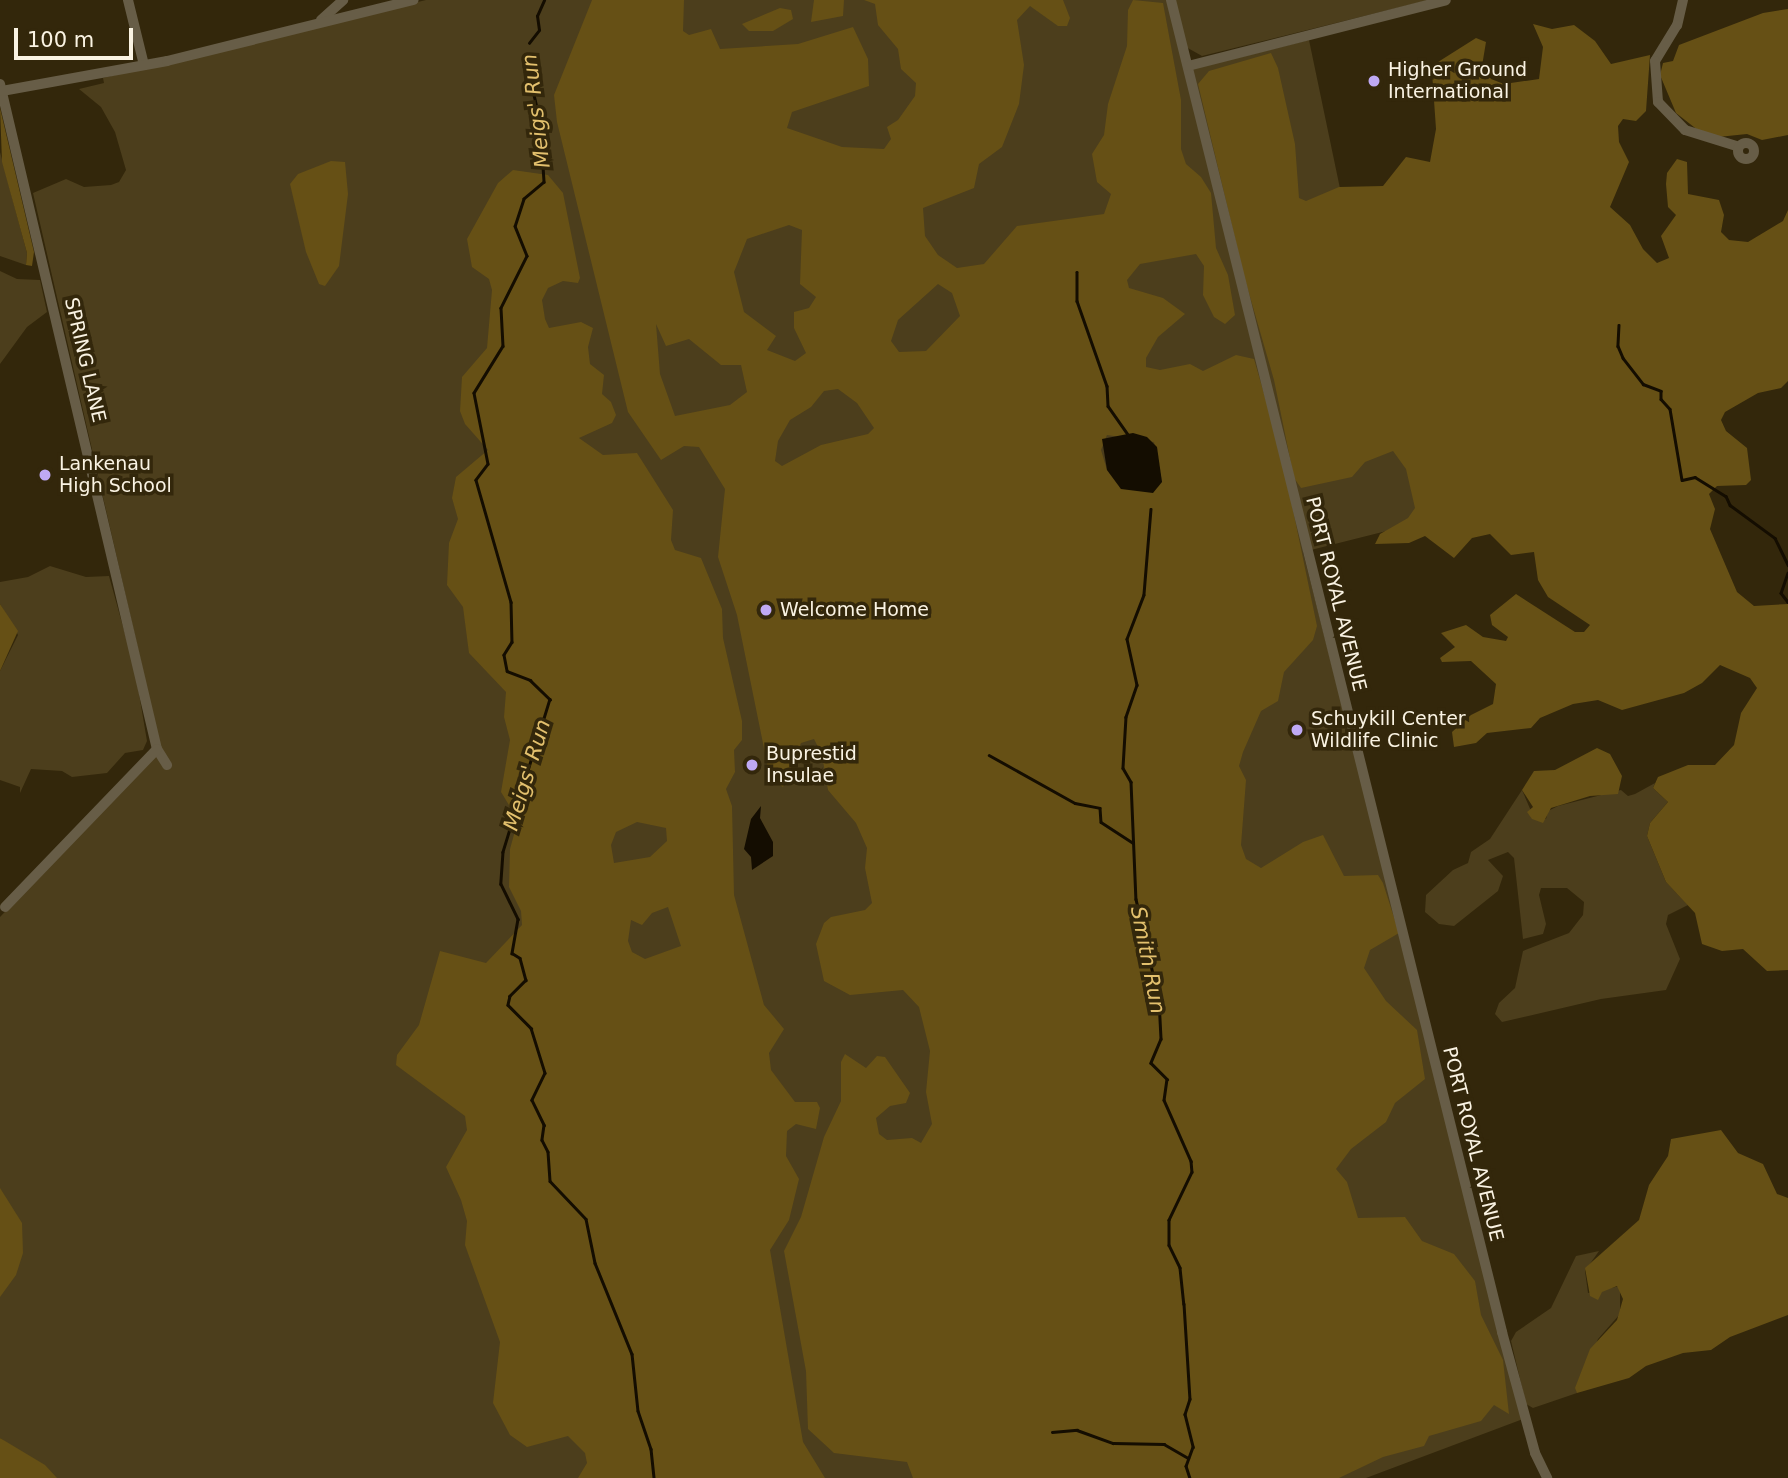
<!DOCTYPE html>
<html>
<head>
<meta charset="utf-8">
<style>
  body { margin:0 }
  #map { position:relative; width:1788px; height:1478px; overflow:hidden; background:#33270b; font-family:"DejaVu Sans",sans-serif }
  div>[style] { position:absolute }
  .green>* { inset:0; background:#4c3e1c }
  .forest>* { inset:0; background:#665015 }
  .water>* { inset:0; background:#140d01 }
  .stream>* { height:2.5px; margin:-1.25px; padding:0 1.25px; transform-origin:1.25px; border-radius:1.25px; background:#140d01 }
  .street>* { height:10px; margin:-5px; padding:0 5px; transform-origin:5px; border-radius:5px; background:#675d47 }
  .street>.ring { margin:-5px; padding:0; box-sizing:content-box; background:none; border:10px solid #675d47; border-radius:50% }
  .dots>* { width:19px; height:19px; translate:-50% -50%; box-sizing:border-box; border:4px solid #33270b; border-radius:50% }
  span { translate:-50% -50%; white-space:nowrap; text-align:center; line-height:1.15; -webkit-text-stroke:7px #33270b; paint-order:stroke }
  .poi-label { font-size:19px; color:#faf3e3 }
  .left { translate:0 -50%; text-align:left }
  .street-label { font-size:19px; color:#faf3e3 }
  .water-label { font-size:21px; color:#e3c06d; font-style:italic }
  .scale { position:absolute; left:14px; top:28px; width:119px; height:32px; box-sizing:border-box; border:4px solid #faf3e3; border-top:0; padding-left:9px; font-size:21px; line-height:24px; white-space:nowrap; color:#faf3e3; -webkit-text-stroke:5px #33270b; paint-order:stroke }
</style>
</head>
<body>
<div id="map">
  <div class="green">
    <div style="clip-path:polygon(426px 0,1167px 0,1185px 71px,1309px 40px,1342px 198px,1649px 465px,1303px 552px,1523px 1419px,1366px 1478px,54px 1478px,0 1438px,0 917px,161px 749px,33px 193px,66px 179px,84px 187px,111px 185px,119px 182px,126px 170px,115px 132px,101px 107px,79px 89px,104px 83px,103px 78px)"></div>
    <div style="clip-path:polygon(1174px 0,1429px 0,1202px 56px,1186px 47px)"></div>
    <div style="clip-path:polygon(0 152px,27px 253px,26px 265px,0 256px)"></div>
    <div style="clip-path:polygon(0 271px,17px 279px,40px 280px,47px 312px,27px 327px,0 364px)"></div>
    <div style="clip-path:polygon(50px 566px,86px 577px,109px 576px,135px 670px,147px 741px,143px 750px,125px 753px,107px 773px,72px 777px,62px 771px,31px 769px,20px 793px,20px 787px,0 780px,0 671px,18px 635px,0 604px,0 582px,28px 577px)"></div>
    <div style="clip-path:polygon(1655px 783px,1653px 788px,1668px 802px,1650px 823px,1647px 836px,1666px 882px,1688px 905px,1668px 915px,1666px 924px,1680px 959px,1666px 990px,1601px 999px,1502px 1022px,1495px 1014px,1499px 1003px,1515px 988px,1523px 951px,1569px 933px,1583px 915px,1584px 902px,1567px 888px,1541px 888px,1539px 895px,1546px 924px,1543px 934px,1523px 939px,1514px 858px,1508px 852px,1488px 860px,1503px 876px,1498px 891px,1454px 926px,1439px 924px,1425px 912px,1426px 895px,1453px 870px,1468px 863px,1471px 852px,1490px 839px,1522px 790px,1531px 811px,1546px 819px,1548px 811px,1558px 806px,1621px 790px,1628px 796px,1635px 794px)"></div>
    <div style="clip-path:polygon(1599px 1251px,1585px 1271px,1588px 1293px,1620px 1286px,1620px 1314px,1598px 1339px,1577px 1393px,1533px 1408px,1526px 1404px,1511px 1341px,1516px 1332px,1551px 1308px,1576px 1256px)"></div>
  </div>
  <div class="forest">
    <div style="clip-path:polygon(evenodd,592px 0,684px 0,683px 31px,689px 35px,711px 29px,720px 49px,798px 44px,853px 27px,868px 59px,869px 86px,792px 112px,787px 128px,842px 147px,884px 149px,891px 139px,887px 127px,898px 120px,915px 96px,916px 83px,901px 69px,898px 49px,878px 25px,875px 4px,864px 0,1063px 0,1070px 18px,1067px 26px,1058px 26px,1030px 6px,1017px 20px,1024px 65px,1019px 104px,1002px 147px,979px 164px,974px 188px,923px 208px,925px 236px,938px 255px,957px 268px,984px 264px,1017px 226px,1104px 214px,1111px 194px,1097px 182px,1092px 154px,1104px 135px,1108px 104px,1127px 46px,1128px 10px,1133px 0,1163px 3px,1181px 100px,1181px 149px,1186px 164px,1201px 177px,1211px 193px,1216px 248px,1228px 275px,1235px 315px,1225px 324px,1214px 317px,1203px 295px,1204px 266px,1196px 254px,1140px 264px,1127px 280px,1129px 288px,1163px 298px,1185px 314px,1158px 337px,1146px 358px,1146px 367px,1160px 370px,1190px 364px,1203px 371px,1236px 355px,1254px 359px,1281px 452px,1317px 626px,1313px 640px,1284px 672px,1278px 701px,1261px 711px,1243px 752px,1239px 766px,1246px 780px,1241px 845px,1246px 859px,1261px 868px,1303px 842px,1323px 835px,1344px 876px,1378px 875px,1383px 883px,1399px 933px,1370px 950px,1364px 968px,1386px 1001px,1417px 1030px,1425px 1079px,1395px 1103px,1386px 1122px,1351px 1149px,1336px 1169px,1347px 1182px,1358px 1218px,1405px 1217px,1422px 1241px,1454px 1254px,1475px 1281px,1481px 1315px,1503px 1360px,1509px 1414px,1494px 1405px,1481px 1421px,1429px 1436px,1424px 1446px,1383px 1457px,1339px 1478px,913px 1478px,907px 1462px,834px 1453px,808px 1429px,806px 1371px,784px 1251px,801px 1217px,824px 1137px,841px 1101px,841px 1062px,845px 1054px,866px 1068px,877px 1056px,885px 1057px,910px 1093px,906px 1103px,890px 1106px,876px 1118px,879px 1134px,887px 1140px,912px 1138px,921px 1143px,932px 1124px,926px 1092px,930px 1051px,919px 1007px,903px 990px,850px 995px,824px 981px,816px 944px,824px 923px,831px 917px,865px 910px,872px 903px,865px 868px,867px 848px,856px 823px,828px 790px,822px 755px,814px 739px,801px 743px,783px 787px,770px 778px,737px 615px,718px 557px,725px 489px,699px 447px,684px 446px,661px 460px,628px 412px,557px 122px,554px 95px,592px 0,789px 225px,802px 230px,800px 284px,816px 297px,809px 308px,794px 312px,794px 328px,806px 353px,795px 361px,767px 350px,776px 336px,744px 312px,734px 272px,747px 239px,789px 225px,592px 0,938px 284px,952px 293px,960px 316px,926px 351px,899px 352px,891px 341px,898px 320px,938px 284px,592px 0,656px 324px,666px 346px,689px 339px,721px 365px,741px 365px,747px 392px,730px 405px,675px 416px,660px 374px,656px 324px,592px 0,838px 389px,857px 403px,874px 428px,868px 434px,821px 445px,782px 466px,775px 461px,778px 441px,790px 420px,811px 407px,824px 391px,838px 389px,592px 0,1107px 435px,1154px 442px,1162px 482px,1121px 489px,1107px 470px,1101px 450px,1107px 435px)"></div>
    <div style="clip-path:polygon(814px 0,844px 0,843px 16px,811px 22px)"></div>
    <div style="clip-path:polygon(780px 8px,791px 10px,793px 19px,773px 31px,749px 31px,742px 24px)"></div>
    <div style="clip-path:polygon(1788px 9px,1788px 135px,1762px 140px,1747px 134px,1718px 137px,1699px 131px,1676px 113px,1660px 75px,1663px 63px,1673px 61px,1679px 45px,1763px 13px)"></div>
    <div style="clip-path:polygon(1533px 24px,1552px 29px,1574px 25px,1595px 41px,1611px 64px,1650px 55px,1646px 111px,1636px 121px,1623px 119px,1618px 126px,1619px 142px,1629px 162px,1610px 207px,1630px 225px,1643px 249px,1657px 263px,1669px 258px,1661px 236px,1676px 215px,1668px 207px,1666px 184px,1667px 173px,1677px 159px,1687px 162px,1688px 194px,1719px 200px,1724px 215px,1721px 232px,1729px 240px,1748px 242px,1783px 221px,1788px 210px,1788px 381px,1781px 388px,1758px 393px,1725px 412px,1721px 420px,1726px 431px,1747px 448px,1751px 480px,1746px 485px,1717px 486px,1709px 494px,1715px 509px,1710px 529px,1737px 592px,1754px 606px,1788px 604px,1788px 970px,1767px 971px,1743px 949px,1722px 951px,1702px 944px,1695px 913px,1666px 882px,1647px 836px,1650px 823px,1668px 802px,1653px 788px,1658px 777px,1688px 765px,1715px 765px,1734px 745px,1741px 713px,1757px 688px,1750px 678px,1720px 665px,1702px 683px,1684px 693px,1622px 710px,1598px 700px,1573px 704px,1540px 718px,1531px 728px,1487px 733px,1476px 743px,1454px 747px,1452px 732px,1471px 715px,1493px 704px,1496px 684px,1471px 661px,1442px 662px,1440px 658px,1455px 647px,1441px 633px,1466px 625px,1483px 637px,1506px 641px,1508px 637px,1492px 625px,1490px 615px,1516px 594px,1575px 632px,1584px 632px,1590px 625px,1548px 597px,1538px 580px,1534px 552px,1511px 555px,1490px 534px,1472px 538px,1454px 558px,1425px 536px,1409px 543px,1375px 544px,1380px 534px,1408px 518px,1415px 508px,1406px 469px,1393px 451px,1365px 462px,1352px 477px,1301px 488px,1294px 478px,1274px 380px,1244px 276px,1198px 84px,1209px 71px,1271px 53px,1278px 68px,1295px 144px,1299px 198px,1306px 201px,1339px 187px,1383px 186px,1406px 157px,1430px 162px,1436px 129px,1432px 72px,1438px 62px,1476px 38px,1486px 42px,1482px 66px,1491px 79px,1504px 84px,1539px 79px,1543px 47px)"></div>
    <div style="clip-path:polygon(0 108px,34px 252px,32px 266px,26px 265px,27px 253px,2px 162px)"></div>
    <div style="clip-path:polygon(331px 161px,345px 162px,348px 194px,339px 266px,325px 286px,319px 284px,306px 252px,290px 184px,298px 174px)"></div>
    <div style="clip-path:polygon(evenodd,513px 170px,548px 175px,563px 193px,580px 278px,578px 283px,563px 281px,548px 288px,542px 300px,545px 319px,549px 328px,581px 322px,593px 328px,588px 347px,590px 364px,604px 375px,602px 394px,611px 402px,616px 415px,612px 423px,579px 438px,603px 455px,637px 453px,673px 510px,671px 540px,675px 550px,701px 558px,722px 609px,723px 638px,742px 721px,742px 740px,734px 750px,735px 772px,726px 789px,732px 806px,734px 895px,764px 1005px,784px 1029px,769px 1053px,771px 1070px,795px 1102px,817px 1102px,820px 1108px,816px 1129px,796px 1124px,787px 1131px,786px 1156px,799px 1179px,789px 1220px,770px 1250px,803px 1442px,825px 1478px,578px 1478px,587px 1463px,585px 1453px,568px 1436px,527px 1447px,510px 1435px,493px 1403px,500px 1342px,465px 1245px,467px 1221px,461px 1200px,446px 1167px,467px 1130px,465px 1116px,396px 1065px,397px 1055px,419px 1025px,440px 951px,486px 963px,522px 925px,521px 911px,509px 887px,510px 849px,518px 820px,501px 792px,510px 740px,504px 717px,506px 692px,469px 653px,463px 607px,447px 585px,449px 543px,458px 519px,452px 498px,456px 477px,488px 450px,465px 424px,460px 411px,462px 377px,487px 348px,492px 290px,489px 279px,472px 267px,467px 239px,498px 183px,513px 170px,637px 822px,666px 828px,667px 841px,650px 857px,614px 863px,611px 845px,616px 832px,637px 822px,513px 170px,668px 907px,681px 946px,645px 959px,632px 952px,628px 941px,631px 920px,642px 925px,652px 913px,668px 907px)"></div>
    <div style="clip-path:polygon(0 604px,18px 631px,0 671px)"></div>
    <div style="clip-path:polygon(1597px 748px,1610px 754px,1622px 776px,1618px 794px,1590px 796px,1551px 808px,1543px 823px,1532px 819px,1527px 812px,1533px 807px,1522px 790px,1534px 771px,1555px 770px)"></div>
    <div style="clip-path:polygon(1721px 1130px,1738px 1153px,1763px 1164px,1777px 1194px,1788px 1198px,1788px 1315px,1730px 1337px,1711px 1350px,1683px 1353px,1646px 1366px,1629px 1378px,1577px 1393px,1575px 1388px,1590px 1349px,1617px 1320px,1623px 1299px,1617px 1286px,1602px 1292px,1598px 1300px,1590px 1296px,1585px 1268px,1639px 1220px,1649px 1185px,1668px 1156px,1671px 1139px)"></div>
    <div style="clip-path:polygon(0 1188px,22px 1223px,23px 1253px,16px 1275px,0 1297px)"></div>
    <div style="clip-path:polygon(0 1438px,45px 1465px,57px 1478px,0 1478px)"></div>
  </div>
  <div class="water">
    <div style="clip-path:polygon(1133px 433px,1147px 437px,1157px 447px,1162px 482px,1153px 493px,1121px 489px,1107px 470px,1102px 439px)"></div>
    <div style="clip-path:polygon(761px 806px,760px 818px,773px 842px,773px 856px,752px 870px,751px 857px,744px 849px,751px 819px)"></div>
  </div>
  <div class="stream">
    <div style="left:529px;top:43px;width:16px;rotate:-52deg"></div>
    <div style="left:539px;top:30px;width:14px;rotate:-98deg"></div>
    <div style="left:537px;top:16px;width:17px;rotate:-66deg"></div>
    <div style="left:525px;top:55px;width:68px;rotate:77.2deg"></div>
    <div style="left:540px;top:121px;width:61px;rotate:86.2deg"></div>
    <div style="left:544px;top:182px;width:26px;rotate:140deg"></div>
    <div style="left:524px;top:199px;width:28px;rotate:108deg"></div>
    <div style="left:515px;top:226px;width:32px;rotate:68deg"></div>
    <div style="left:527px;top:256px;width:58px;rotate:116.6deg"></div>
    <div style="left:501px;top:308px;width:38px;rotate:87deg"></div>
    <div style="left:503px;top:346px;width:55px;rotate:121.7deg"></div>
    <div style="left:474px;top:393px;width:72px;rotate:78.8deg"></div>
    <div style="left:488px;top:464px;width:20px;rotate:127deg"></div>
    <div style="left:476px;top:480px;width:127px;rotate:74deg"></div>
    <div style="left:511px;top:602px;width:40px;rotate:88.6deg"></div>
    <div style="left:512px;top:642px;width:15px;rotate:122deg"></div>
    <div style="left:504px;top:655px;width:16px;rotate:79deg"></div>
    <div style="left:507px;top:671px;width:25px;rotate:21deg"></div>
    <div style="left:530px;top:680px;width:28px;rotate:44deg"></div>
    <div style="left:550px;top:699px;width:160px;rotate:107.1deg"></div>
    <div style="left:503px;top:852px;width:32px;rotate:94deg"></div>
    <div style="left:501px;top:884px;width:39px;rotate:64deg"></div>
    <div style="left:518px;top:919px;width:35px;rotate:100deg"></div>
    <div style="left:512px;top:953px;width:9px;rotate:32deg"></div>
    <div style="left:520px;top:958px;width:23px;rotate:75deg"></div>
    <div style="left:526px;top:980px;width:23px;rotate:135deg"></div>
    <div style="left:510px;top:996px;width:9px;rotate:103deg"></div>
    <div style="left:508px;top:1005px;width:33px;rotate:45deg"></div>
    <div style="left:531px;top:1028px;width:47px;rotate:72.7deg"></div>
    <div style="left:545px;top:1073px;width:30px;rotate:116deg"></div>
    <div style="left:532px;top:1100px;width:28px;rotate:64deg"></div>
    <div style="left:544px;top:1125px;width:15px;rotate:98deg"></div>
    <div style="left:542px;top:1140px;width:13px;rotate:63deg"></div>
    <div style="left:548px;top:1152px;width:29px;rotate:86deg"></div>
    <div style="left:550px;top:1181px;width:52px;rotate:46.5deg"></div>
    <div style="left:586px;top:1219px;width:45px;rotate:78.4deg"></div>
    <div style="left:595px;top:1263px;width:98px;rotate:67.9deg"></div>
    <div style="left:632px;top:1354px;width:57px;rotate:84deg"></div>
    <div style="left:638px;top:1411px;width:40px;rotate:71.1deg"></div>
    <div style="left:651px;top:1449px;width:29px;rotate:84deg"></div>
    <div style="left:1077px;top:272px;width:29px;rotate:90deg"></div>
    <div style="left:1077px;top:301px;width:90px;rotate:70.6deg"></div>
    <div style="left:1107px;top:386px;width:20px;rotate:87deg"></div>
    <div style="left:1108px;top:406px;width:35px;rotate:55deg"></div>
    <div style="left:1619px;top:325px;width:21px;rotate:93deg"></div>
    <div style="left:1618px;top:346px;width:13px;rotate:67deg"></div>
    <div style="left:1623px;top:358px;width:33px;rotate:52deg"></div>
    <div style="left:1643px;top:384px;width:19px;rotate:21deg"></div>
    <div style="left:1661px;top:391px;width:8px;rotate:90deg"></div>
    <div style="left:1661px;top:399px;width:13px;rotate:48deg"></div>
    <div style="left:1670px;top:409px;width:72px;rotate:80.4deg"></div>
    <div style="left:1682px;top:480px;width:13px;rotate:-13deg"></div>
    <div style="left:1695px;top:477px;width:36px;rotate:32deg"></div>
    <div style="left:1726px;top:496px;width:10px;rotate:66deg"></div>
    <div style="left:1730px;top:505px;width:56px;rotate:36.3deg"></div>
    <div style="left:1775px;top:538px;width:30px;rotate:64deg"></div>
    <div style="left:1151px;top:509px;width:86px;rotate:94.7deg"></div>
    <div style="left:1144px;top:595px;width:47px;rotate:111.1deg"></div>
    <div style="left:1127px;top:639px;width:47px;rotate:77.7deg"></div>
    <div style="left:1137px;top:685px;width:34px;rotate:109deg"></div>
    <div style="left:1126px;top:717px;width:51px;rotate:93.4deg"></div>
    <div style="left:1123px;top:768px;width:16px;rotate:60deg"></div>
    <div style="left:1131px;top:782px;width:117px;rotate:87.6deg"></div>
    <div style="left:1136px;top:899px;width:104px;rotate:77.2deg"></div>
    <div style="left:1159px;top:1000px;width:39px;rotate:87deg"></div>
    <div style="left:1161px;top:1039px;width:26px;rotate:113deg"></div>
    <div style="left:1151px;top:1063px;width:23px;rotate:45deg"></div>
    <div style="left:1167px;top:1079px;width:21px;rotate:98deg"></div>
    <div style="left:1164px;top:1100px;width:67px;rotate:66.1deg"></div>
    <div style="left:1191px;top:1161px;width:11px;rotate:85deg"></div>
    <div style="left:1192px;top:1172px;width:53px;rotate:115.6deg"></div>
    <div style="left:1169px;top:1220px;width:25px;rotate:90deg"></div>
    <div style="left:1169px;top:1245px;width:25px;rotate:64deg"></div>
    <div style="left:1180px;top:1268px;width:36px;rotate:84deg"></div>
    <div style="left:1184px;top:1304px;width:95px;rotate:86.4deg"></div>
    <div style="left:1190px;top:1399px;width:16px;rotate:108deg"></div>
    <div style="left:1185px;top:1414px;width:34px;rotate:76deg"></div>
    <div style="left:1193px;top:1447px;width:20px;rotate:110deg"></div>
    <div style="left:1186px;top:1466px;width:13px;rotate:72deg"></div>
    <div style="left:1788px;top:573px;width:21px;rotate:109deg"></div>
    <div style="left:1781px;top:593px;width:11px;rotate:52deg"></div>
    <div style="left:989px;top:755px;width:98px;rotate:29.2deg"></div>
    <div style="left:1075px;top:803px;width:25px;rotate:11deg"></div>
    <div style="left:1100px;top:808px;width:14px;rotate:86deg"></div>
    <div style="left:1101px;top:822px;width:38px;rotate:33deg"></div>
    <div style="left:1052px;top:1432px;width:25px;rotate:-5deg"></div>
    <div style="left:1077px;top:1430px;width:38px;rotate:20deg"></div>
    <div style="left:1113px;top:1443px;width:51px;rotate:1.1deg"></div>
    <div style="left:1164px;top:1444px;width:28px;rotate:30deg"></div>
  </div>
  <div class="street">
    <div style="left:128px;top:0;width:67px;rotate:76.2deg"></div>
    <div style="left:1171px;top:0;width:1373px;rotate:76.04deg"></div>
    <div style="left:1502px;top:1332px;width:125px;rotate:74.7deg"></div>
    <div style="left:1535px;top:1453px;width:28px;rotate:64deg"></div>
    <div style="left:1683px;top:0;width:26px;rotate:103deg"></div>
    <div style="left:1677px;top:25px;width:42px;rotate:121.4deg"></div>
    <div style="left:1655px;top:61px;width:41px;rotate:85.8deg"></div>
    <div style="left:1658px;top:102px;width:39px;rotate:46deg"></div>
    <div style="left:1685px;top:130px;width:53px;rotate:17.4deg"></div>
    <div style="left:321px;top:20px;width:30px;rotate:-42deg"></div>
    <div style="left:1188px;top:66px;width:266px;rotate:-14.3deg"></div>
    <div style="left:0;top:84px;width:683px;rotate:76.72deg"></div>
    <div style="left:157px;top:749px;width:19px;rotate:58deg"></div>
    <div style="left:2px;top:91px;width:168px;rotate:-10.3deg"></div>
    <div style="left:167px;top:61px;width:254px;rotate:-13.9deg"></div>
    <div class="ring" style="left:1738px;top:143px;width:6px;height:6px"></div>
    <div style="left:5px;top:907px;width:219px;rotate:-46.1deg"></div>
  </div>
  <div class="dots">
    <div style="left:1374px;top:81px;background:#bfa9f4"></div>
    <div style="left:45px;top:475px;background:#bfa9f4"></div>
    <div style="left:766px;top:610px;background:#bfa9f4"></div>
    <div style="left:1297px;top:730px;background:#bfa9f4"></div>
    <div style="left:752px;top:765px;background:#bfa9f4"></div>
  </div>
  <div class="poi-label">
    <span class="left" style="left:1388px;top:81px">Higher Ground<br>International</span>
    <span class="left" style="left:59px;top:475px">Lankenau<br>High School</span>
    <span class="left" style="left:780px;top:610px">Welcome Home</span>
    <span class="left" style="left:1311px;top:730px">Schuykill Center<br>Wildlife Clinic</span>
    <span class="left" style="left:766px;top:765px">Buprestid<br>Insulae</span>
  </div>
  <div class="street-label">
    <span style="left:85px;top:360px;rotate:77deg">SPRING LANE</span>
    <span style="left:1336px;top:594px;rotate:76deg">PORT ROYAL AVENUE</span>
    <span style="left:1473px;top:1144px;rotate:76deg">PORT ROYAL AVENUE</span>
  </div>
  <div class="water-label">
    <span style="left:536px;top:111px;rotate:-97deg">Meigs' Run</span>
    <span style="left:527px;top:775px;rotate:-73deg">Meigs' Run</span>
    <span style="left:1148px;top:960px;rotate:79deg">Smith Run</span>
  </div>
  <div class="scale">100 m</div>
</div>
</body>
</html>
